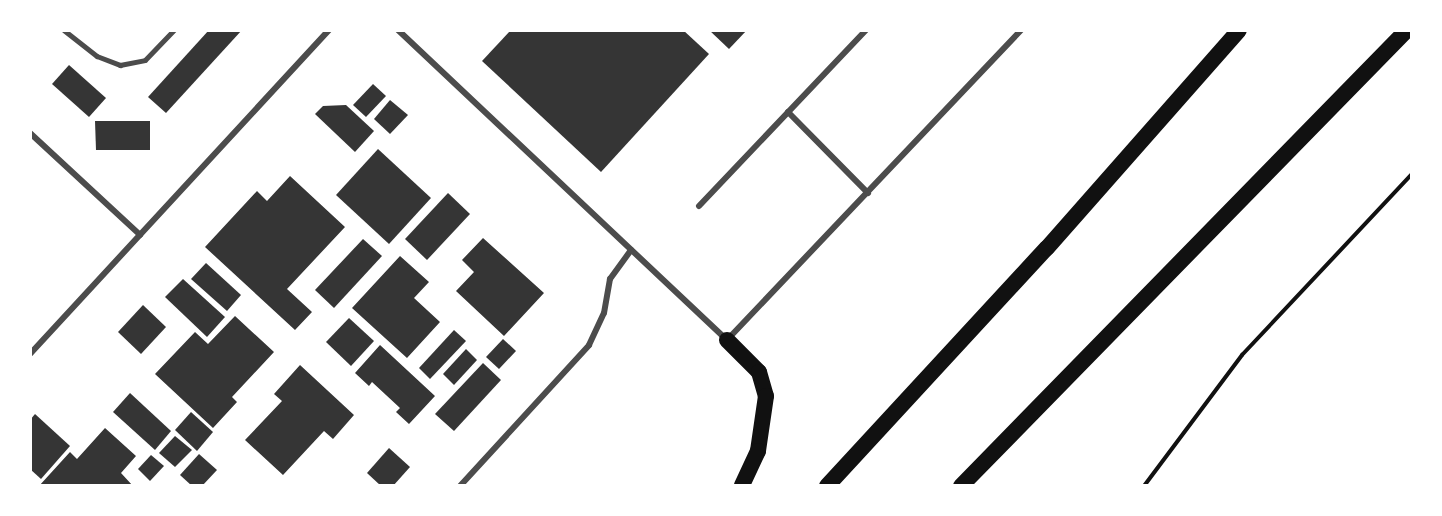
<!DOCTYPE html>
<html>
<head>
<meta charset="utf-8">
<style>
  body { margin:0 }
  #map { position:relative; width:1442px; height:516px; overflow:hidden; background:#fff; font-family:"PT Sans Narrow",sans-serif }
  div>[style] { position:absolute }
  .building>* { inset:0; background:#353535 }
  .path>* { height:4px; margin:-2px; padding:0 2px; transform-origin:2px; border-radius:2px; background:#111 }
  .service>* { height:4.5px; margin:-2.25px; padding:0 2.25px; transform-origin:2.25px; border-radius:2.25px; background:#4c4c4c }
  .minor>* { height:6px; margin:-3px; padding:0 3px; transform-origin:3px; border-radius:3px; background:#4c4c4c }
  .trunk>* { height:16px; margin:-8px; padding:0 8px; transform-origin:8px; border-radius:8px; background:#111 }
  span { translate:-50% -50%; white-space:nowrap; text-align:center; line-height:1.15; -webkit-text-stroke:4.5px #fff; paint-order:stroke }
  .frame { position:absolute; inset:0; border:32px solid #fff; pointer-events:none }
</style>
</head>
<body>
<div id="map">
  <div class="building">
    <div style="clip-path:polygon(209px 30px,242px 30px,166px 113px,148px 97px)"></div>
    <div style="clip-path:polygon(511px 30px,683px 30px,709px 54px,601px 172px,482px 61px)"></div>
    <div style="clip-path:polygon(709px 30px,747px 30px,729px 49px)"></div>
    <div style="clip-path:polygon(69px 65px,106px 98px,89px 117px,52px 84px)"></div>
    <div style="clip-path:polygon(373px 84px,386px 96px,366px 117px,353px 105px)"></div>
    <div style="clip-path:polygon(390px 100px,408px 115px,390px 134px,374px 119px)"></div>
    <div style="clip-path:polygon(346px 105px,374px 131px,355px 152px,315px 114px,323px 106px)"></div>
    <div style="clip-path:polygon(95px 121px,150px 121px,150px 150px,96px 150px)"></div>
    <div style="clip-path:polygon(378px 149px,431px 198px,389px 244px,336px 195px)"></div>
    <div style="clip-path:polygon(290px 176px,345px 227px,287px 289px,312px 312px,295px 330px,205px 247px,257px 191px,267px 201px)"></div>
    <div style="clip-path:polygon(448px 193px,470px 214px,427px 260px,405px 239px)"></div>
    <div style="clip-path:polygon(483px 238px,544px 293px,504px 336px,456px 291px,474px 272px,462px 260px)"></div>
    <div style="clip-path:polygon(363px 239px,382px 256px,334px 308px,315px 290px)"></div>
    <div style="clip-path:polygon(400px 256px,429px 282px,414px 298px,440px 322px,407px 358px,352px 308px)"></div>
    <div style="clip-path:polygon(206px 263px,241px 295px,227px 311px,191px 279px)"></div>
    <div style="clip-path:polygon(183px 279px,225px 317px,207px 337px,165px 297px)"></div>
    <div style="clip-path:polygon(143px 305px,166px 327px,141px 354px,118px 332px)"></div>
    <div style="clip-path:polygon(235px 316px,274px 352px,232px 397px,237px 402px,213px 428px,155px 374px,195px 332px,208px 344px)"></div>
    <div style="clip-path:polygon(349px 318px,374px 341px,351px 366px,326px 342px)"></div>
    <div style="clip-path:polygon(454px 330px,466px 341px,430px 379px,419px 368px)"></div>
    <div style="clip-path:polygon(503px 339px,516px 351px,499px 369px,486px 357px)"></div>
    <div style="clip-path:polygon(380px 345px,435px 396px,409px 424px,396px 412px,400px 408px,372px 382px,369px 386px,355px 373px)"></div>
    <div style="clip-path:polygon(466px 349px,477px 360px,454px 385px,443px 374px)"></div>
    <div style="clip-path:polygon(483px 363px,501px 380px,454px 431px,435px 414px)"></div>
    <div style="clip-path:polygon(300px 365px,354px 415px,333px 439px,324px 431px,283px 475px,245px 440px,282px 401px,274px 394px)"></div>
    <div style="clip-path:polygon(130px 393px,171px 431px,155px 450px,113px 412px)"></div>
    <div style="clip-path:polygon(191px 412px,213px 432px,197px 451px,175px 430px)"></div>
    <div style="clip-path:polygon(35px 414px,70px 446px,41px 479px,30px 469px,30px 420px)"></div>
    <div style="clip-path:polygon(105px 428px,136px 456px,121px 473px,133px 486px,39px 486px,70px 452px,77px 459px)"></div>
    <div style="clip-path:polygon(175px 436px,192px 450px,175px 467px,159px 453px)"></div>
    <div style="clip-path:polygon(389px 448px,410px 467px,393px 486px,381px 486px,367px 473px)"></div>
    <div style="clip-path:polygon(199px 454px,217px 470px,202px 486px,192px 486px,180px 475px)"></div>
    <div style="clip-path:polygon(151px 455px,164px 466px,150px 481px,138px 469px)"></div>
  </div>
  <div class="path">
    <div style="left:1144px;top:486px;width:164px;rotate:-53.2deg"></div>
    <div style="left:1242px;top:355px;width:248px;rotate:-46.8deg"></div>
  </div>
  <div class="service">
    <div style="left:64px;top:30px;width:42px;rotate:38.2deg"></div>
    <div style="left:97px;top:56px;width:25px;rotate:21deg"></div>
    <div style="left:120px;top:65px;width:25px;rotate:-11deg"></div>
    <div style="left:145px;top:60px;width:42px;rotate:-46deg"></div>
  </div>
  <div class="minor">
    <div style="left:398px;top:30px;width:452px;rotate:43.3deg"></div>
    <div style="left:727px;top:340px;width:427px;rotate:-46.5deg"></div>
    <div style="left:788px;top:112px;width:114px;rotate:45.4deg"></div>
    <div style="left:30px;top:133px;width:150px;rotate:42.8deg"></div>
    <div style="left:699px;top:206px;width:243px;rotate:-46.5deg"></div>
    <div style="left:30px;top:354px;width:441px;rotate:-47.3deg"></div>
    <div style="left:460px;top:486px;width:191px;rotate:-47.5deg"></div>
    <div style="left:589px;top:345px;width:35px;rotate:-65deg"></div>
    <div style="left:604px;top:313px;width:35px;rotate:-80deg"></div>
    <div style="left:610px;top:279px;width:36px;rotate:-54deg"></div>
  </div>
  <div class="trunk">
    <div style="left:727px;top:340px;width:45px;rotate:45deg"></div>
    <div style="left:759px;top:372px;width:25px;rotate:74deg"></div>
    <div style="left:766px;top:396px;width:56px;rotate:98.3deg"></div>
    <div style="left:758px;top:451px;width:38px;rotate:115deg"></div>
    <div style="left:827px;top:486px;width:324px;rotate:-47.3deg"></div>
    <div style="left:1047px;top:248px;width:290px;rotate:-48.6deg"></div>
    <div style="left:961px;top:486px;width:638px;rotate:-45.64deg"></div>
  </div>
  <div class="frame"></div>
</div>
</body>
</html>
